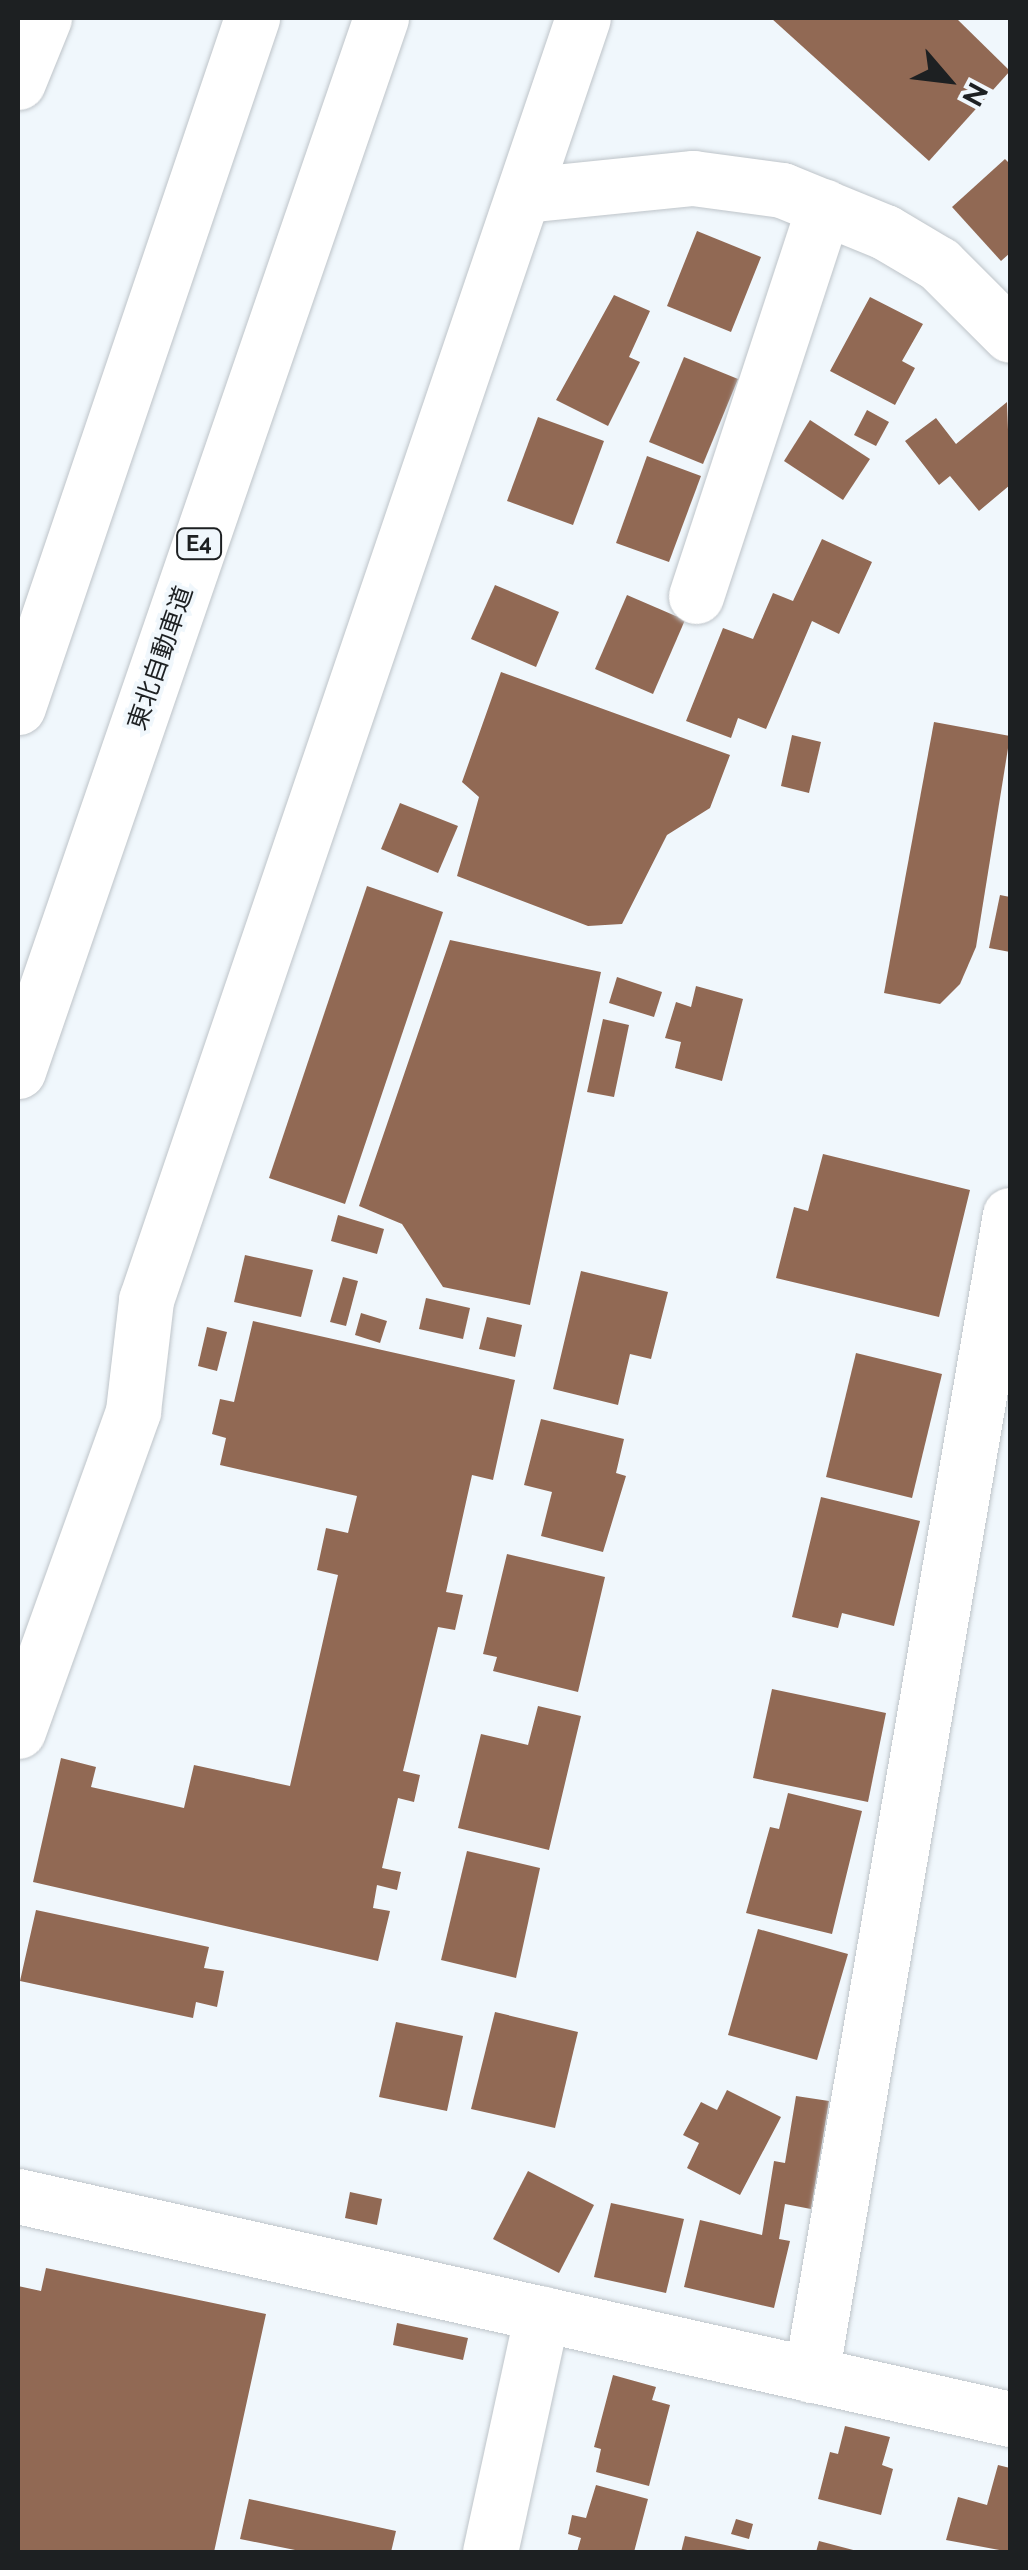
<!DOCTYPE html>
<html>
<head>
<meta charset="utf-8">
<style>
  body { margin:0 }
  #map { position:relative; width:1028px; height:2570px; overflow:hidden; background:#f0f7fc; font-family:Raleway,"Noto Sans JP",sans-serif }
  div>[style] { position:absolute }
  .building>* { inset:0; background:#916954 }
  .roads { filter:drop-shadow(0 0 2px #bec4c9) drop-shadow(0 0 2px #bec4c9) }
  .street>* { height:55px; margin:-27.5px; padding:0 27.5px; transform-origin:27.5px; border-radius:27.5px; background:#fff }
  .highway>* { height:55px; margin:-27.5px; padding:0 27.5px; transform-origin:27.5px; border-radius:27.5px; background:#fff }
  span { translate:-50% -50%; white-space:nowrap; text-align:center; line-height:1.15; -webkit-text-stroke:8px #f0f7fc; paint-order:stroke }
  .shield-label span { padding:2px 8px; background:#f0f7fc; border:2px solid; border-radius:8px; -webkit-text-stroke-width:0 }
  .shield-label { font-size:22px; color:#1d2022; font-weight:700 }
  .street-label { font-size:25px; color:#1d2022 }
  .frame { position:absolute; inset:0; border:20px solid #1d2022; pointer-events:none }
  .north { position:absolute; left:898px; top:30px; width:100px; height:100px; -webkit-text-stroke:8px #f0f7fc; paint-order:stroke; rotate:118deg; font-size:28px; font-weight:700; line-height:40px; text-align:center; color:#1d2022 }
  .north::after { content:''; display:block; margin:auto; width:35px; height:45px; background:#1d2022; clip-path:polygon(50% 0,100% 100%,50% 72%,0 100%) }
</style>
</head>
<body>
<div id="map">
  <div class="building">
    <div style="clip-path:polygon(771px 18px,956px 18px,1010px 71px,929px 161px)"></div>
    <div style="clip-path:polygon(1005px 159px,1010px 164px,1010px 253px,1001px 261px,952px 207px)"></div>
    <div style="clip-path:polygon(697px 231px,761px 257px,731px 332px,667px 306px)"></div>
    <div style="clip-path:polygon(614px 295px,650px 311px,629px 357px,640px 362px,608px 426px,556px 400px)"></div>
    <div style="clip-path:polygon(870px 297px,923px 324px,902px 361px,915px 368px,895px 405px,830px 371px)"></div>
    <div style="clip-path:polygon(684px 357px,738px 379px,703px 464px,649px 442px)"></div>
    <div style="clip-path:polygon(1007px 402px,1010px 485px,979px 511px,950px 476px,939px 485px,905px 441px,936px 418px,956px 444px)"></div>
    <div style="clip-path:polygon(867px 410px,889px 422px,876px 446px,854px 435px)"></div>
    <div style="clip-path:polygon(538px 417px,604px 441px,573px 525px,507px 501px)"></div>
    <div style="clip-path:polygon(810px 420px,870px 459px,843px 500px,784px 461px)"></div>
    <div style="clip-path:polygon(647px 456px,701px 476px,669px 562px,616px 543px)"></div>
    <div style="clip-path:polygon(822px 539px,872px 562px,839px 634px,812px 621px,766px 729px,738px 718px,731px 738px,686px 721px,723px 628px,753px 639px,773px 593px,793px 601px)"></div>
    <div style="clip-path:polygon(495px 585px,559px 612px,536px 667px,471px 639px)"></div>
    <div style="clip-path:polygon(627px 595px,685px 620px,653px 694px,595px 669px)"></div>
    <div style="clip-path:polygon(501px 672px,730px 755px,710px 808px,667px 835px,622px 924px,588px 926px,457px 876px,479px 797px,462px 782px)"></div>
    <div style="clip-path:polygon(934px 722px,1010px 736px,976px 947px,960px 984px,940px 1004px,884px 993px)"></div>
    <div style="clip-path:polygon(792px 735px,821px 742px,809px 793px,781px 786px)"></div>
    <div style="clip-path:polygon(400px 803px,458px 826px,438px 873px,381px 849px)"></div>
    <div style="clip-path:polygon(367px 886px,443px 912px,345px 1204px,269px 1178px)"></div>
    <div style="clip-path:polygon(1000px 895px,1010px 897px,1010px 952px,989px 948px)"></div>
    <div style="clip-path:polygon(450px 940px,601px 972px,530px 1305px,443px 1287px,402px 1224px,359px 1206px)"></div>
    <div style="clip-path:polygon(617px 977px,662px 992px,654px 1017px,609px 1003px)"></div>
    <div style="clip-path:polygon(696px 986px,743px 999px,722px 1081px,675px 1068px,681px 1042px,665px 1038px,676px 1002px,691px 1007px)"></div>
    <div style="clip-path:polygon(603px 1019px,629px 1025px,614px 1097px,587px 1092px)"></div>
    <div style="clip-path:polygon(823px 1154px,970px 1190px,939px 1317px,776px 1278px,794px 1207px,808px 1211px)"></div>
    <div style="clip-path:polygon(338px 1215px,384px 1229px,377px 1254px,331px 1241px)"></div>
    <div style="clip-path:polygon(245px 1255px,313px 1270px,301px 1317px,234px 1302px)"></div>
    <div style="clip-path:polygon(581px 1271px,668px 1292px,651px 1359px,630px 1354px,618px 1405px,553px 1389px)"></div>
    <div style="clip-path:polygon(343px 1277px,358px 1281px,346px 1326px,330px 1322px)"></div>
    <div style="clip-path:polygon(426px 1298px,470px 1308px,463px 1339px,419px 1329px)"></div>
    <div style="clip-path:polygon(361px 1313px,387px 1321px,380px 1343px,355px 1335px)"></div>
    <div style="clip-path:polygon(487px 1317px,522px 1325px,515px 1357px,479px 1349px)"></div>
    <div style="clip-path:polygon(253px 1321px,515px 1380px,493px 1480px,472px 1475px,446px 1592px,463px 1595px,455px 1630px,438px 1627px,403px 1771px,420px 1775px,414px 1802px,398px 1798px,382px 1868px,401px 1872px,397px 1890px,377px 1885px,373px 1908px,390px 1911px,378px 1961px,33px 1882px,61px 1758px,96px 1767px,91px 1787px,184px 1808px,194px 1765px,290px 1786px,338px 1575px,317px 1570px,326px 1528px,348px 1533px,357px 1496px,220px 1465px,226px 1438px,212px 1434px,220px 1399px,234px 1402px)"></div>
    <div style="clip-path:polygon(207px 1327px,227px 1332px,217px 1371px,198px 1366px)"></div>
    <div style="clip-path:polygon(856px 1353px,942px 1374px,912px 1498px,826px 1477px)"></div>
    <div style="clip-path:polygon(541px 1419px,624px 1439px,616px 1473px,626px 1476px,603px 1552px,541px 1536px,552px 1492px,524px 1485px)"></div>
    <div style="clip-path:polygon(821px 1497px,920px 1521px,894px 1626px,842px 1613px,838px 1628px,792px 1617px)"></div>
    <div style="clip-path:polygon(507px 1554px,605px 1577px,578px 1692px,493px 1671px,497px 1657px,483px 1654px)"></div>
    <div style="clip-path:polygon(772px 1689px,886px 1713px,868px 1802px,753px 1778px)"></div>
    <div style="clip-path:polygon(538px 1706px,581px 1716px,549px 1850px,458px 1828px,481px 1734px,528px 1745px)"></div>
    <div style="clip-path:polygon(788px 1793px,862px 1811px,832px 1934px,746px 1913px,770px 1827px,779px 1829px)"></div>
    <div style="clip-path:polygon(467px 1851px,540px 1868px,516px 1978px,441px 1960px)"></div>
    <div style="clip-path:polygon(36px 1910px,209px 1947px,204px 1968px,224px 1971px,217px 2007px,196px 2002px,193px 2018px,20px 1981px)"></div>
    <div style="clip-path:polygon(758px 1929px,848px 1954px,817px 2060px,728px 2035px)"></div>
    <div style="clip-path:polygon(495px 2012px,578px 2032px,555px 2128px,471px 2109px)"></div>
    <div style="clip-path:polygon(396px 2022px,463px 2036px,447px 2111px,379px 2097px)"></div>
    <div style="clip-path:polygon(727px 2090px,781px 2117px,740px 2195px,687px 2168px,699px 2143px,683px 2135px,701px 2102px,717px 2110px)"></div>
    <div style="clip-path:polygon(796px 2096px,829px 2101px,811px 2209px,785px 2204px,779px 2239px,790px 2241px,774px 2308px,684px 2287px,700px 2220px,762px 2235px,774px 2161px,785px 2163px)"></div>
    <div style="clip-path:polygon(528px 2171px,594px 2205px,559px 2273px,493px 2239px)"></div>
    <div style="clip-path:polygon(350px 2192px,382px 2199px,377px 2225px,345px 2218px)"></div>
    <div style="clip-path:polygon(611px 2203px,684px 2219px,666px 2293px,594px 2277px)"></div>
    <div style="clip-path:polygon(46px 2268px,266px 2314px,214px 2552px,18px 2552px,18px 2286px,41px 2291px)"></div>
    <div style="clip-path:polygon(397px 2323px,468px 2338px,463px 2360px,393px 2345px)"></div>
    <div style="clip-path:polygon(613px 2375px,656px 2387px,652px 2400px,670px 2405px,649px 2486px,596px 2472px,601px 2449px,594px 2447px)"></div>
    <div style="clip-path:polygon(845px 2426px,890px 2437px,882px 2465px,893px 2469px,881px 2515px,818px 2499px,830px 2452px,838px 2454px)"></div>
    <div style="clip-path:polygon(998px 2465px,1010px 2468px,1010px 2552px,946px 2540px,958px 2497px,987px 2505px)"></div>
    <div style="clip-path:polygon(596px 2485px,648px 2499px,634px 2552px,577px 2552px,581px 2538px,568px 2534px,572px 2515px,586px 2518px)"></div>
    <div style="clip-path:polygon(249px 2499px,396px 2531px,391px 2552px,305px 2552px,240px 2539px)"></div>
    <div style="clip-path:polygon(736px 2519px,753px 2524px,749px 2539px,731px 2534px)"></div>
    <div style="clip-path:polygon(685px 2536px,752px 2551px,752px 2552px,681px 2552px)"></div>
    <div style="clip-path:polygon(819px 2541px,857px 2551px,857px 2552px,816px 2552px)"></div>
  </div>
  <div class="roads">
    <div class="street">
      <div style="left:18px;top:82px;width:69px;rotate:-67.9deg"></div>
      <div style="left:525px;top:195px;width:169px;rotate:-5.8deg"></div>
      <div style="left:693px;top:178px;width:90px;rotate:7.7deg"></div>
      <div style="left:782px;top:190px;width:111px;rotate:22.2deg"></div>
      <div style="left:885px;top:232px;width:63px;rotate:30.7deg"></div>
      <div style="left:939px;top:264px;width:100px;rotate:45deg"></div>
      <div style="left:696px;top:596px;width:410px;rotate:-71.8deg"></div>
      <div style="left:18px;top:1731px;width:340px;rotate:-70.2deg"></div>
      <div style="left:133px;top:1411px;width:112px;rotate:-83.3deg"></div>
      <div style="left:146px;top:1300px;width:1354px;rotate:-71.18deg"></div>
      <div style="left:18px;top:2196px;width:1017px;rotate:12.67deg"></div>
      <div style="left:811px;top:2375px;width:1177px;rotate:-80.27deg"></div>
      <div style="left:490px;top:2552px;width:244px;rotate:-77.7deg"></div>
    </div>
    <div class="highway">
      <div style="left:18px;top:707px;width:728px;rotate:-71.24deg"></div>
      <div style="left:18px;top:1071px;width:1114px;rotate:-70.98deg"></div>
    </div>
  </div>
  <div class="shield-label">
    <span style="left:199px;top:544px">E4</span>
  </div>
  <div class="street-label">
    <span style="left:160px;top:658px;rotate:-71deg">東北自動車道</span>
  </div>
  <div class="frame"></div>
  <div class="north">N</div>
</div>
</body>
</html>
